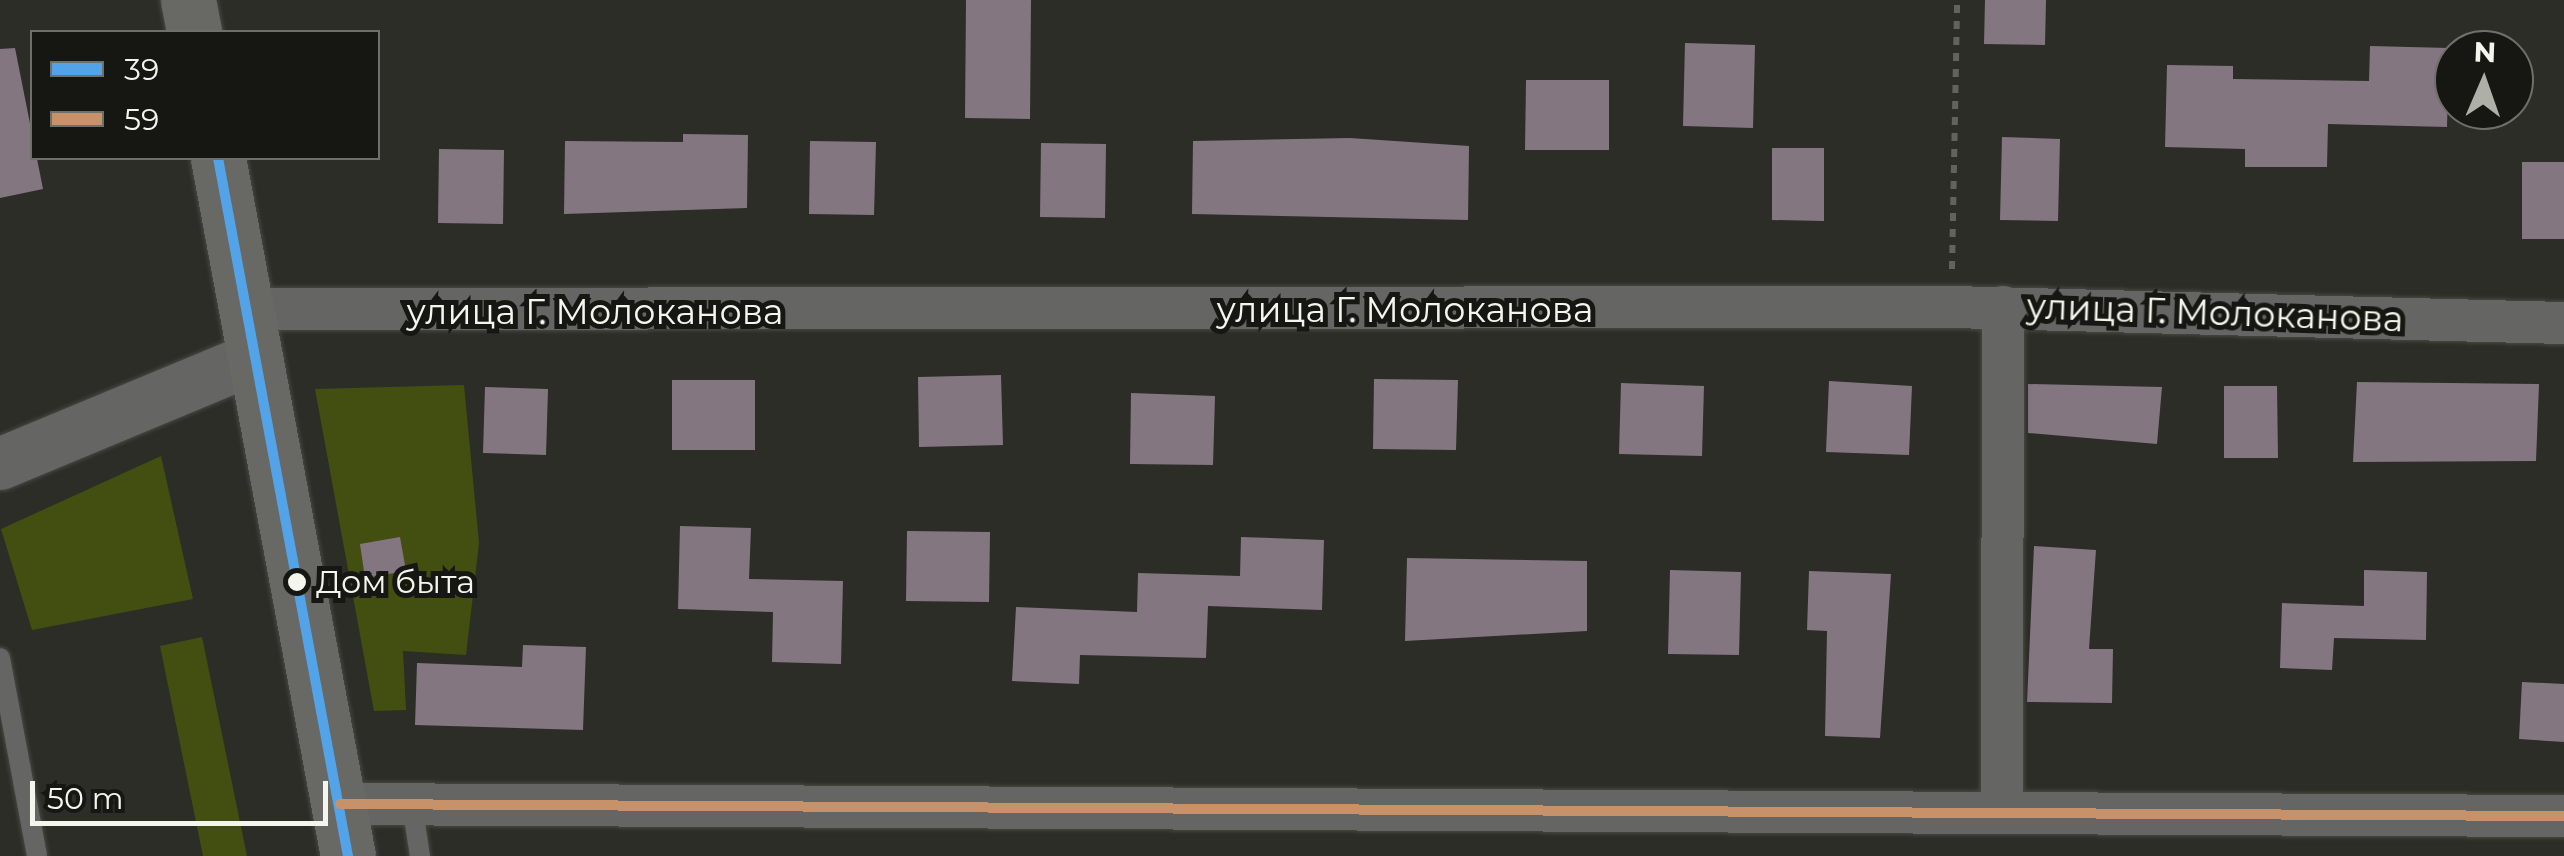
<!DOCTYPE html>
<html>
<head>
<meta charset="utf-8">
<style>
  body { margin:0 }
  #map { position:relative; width:2564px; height:856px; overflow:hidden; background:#2c2d27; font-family:Montserrat,sans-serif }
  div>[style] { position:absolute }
  .green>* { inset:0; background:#434f10 }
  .building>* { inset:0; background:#837681 }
  .path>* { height:6px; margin-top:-3px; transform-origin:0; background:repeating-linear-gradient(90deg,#62635e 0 8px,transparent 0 16px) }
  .roads { filter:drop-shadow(0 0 2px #474844) drop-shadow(0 0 2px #474844) }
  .service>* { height:20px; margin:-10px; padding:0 10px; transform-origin:10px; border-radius:10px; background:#656663 }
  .minor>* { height:42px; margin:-21px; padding:0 21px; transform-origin:21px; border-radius:21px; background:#656663 }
  .tertiary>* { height:52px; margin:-26px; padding:0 26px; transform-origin:26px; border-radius:26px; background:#656663 }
  .secondary>* { height:55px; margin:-27.5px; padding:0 27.5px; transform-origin:27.5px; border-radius:27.5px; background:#686864 }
  .bus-1>* { height:10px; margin:-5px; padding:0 5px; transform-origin:5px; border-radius:5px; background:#53a3e8 }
  .bus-2>* { height:10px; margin:-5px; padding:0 5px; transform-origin:5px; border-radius:5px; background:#c7916a }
  .dots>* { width:28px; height:28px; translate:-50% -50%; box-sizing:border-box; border:5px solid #161712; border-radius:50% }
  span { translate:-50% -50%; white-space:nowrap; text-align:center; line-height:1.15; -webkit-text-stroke:10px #161712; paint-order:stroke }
  .bus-label { font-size:32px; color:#f4f6ee }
  .left { translate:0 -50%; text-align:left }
  .street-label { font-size:35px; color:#f4f6ee }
  .legend { position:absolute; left:30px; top:30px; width:350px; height:130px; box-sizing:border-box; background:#161712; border:2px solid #6f706a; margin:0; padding:12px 18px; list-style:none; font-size:30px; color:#f4f6ee }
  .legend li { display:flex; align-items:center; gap:20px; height:50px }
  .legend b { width:50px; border:2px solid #6f706a }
  .north { position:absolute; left:2434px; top:30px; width:100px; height:100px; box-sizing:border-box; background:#161712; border:2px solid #6f706a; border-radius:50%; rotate:2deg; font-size:28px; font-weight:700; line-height:40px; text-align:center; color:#f4f6ee }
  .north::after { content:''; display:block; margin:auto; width:35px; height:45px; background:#aeb0a8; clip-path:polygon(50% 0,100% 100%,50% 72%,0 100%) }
  .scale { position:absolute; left:30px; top:781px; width:298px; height:45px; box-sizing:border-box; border:5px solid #f4f6ee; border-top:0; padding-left:12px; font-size:30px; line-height:35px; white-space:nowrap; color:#f4f6ee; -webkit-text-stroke:8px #161712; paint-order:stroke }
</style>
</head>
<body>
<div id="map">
  <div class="green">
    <div style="clip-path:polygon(464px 385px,479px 543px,466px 655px,403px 651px,406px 710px,374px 711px,315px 389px)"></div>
    <div style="clip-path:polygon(161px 456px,193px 599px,32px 630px,1px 529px)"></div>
    <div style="clip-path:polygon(202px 637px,247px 856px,203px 856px,160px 646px)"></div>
  </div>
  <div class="building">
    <div style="clip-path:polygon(966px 0,1031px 0,1030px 119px,965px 118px)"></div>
    <div style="clip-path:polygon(1985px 0,2046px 0,2045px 45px,1984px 44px)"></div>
    <div style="clip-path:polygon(1685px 43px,1755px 45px,1753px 128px,1683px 126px)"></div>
    <div style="clip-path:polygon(2370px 46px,2449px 48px,2447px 127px,2328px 124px,2327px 167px,2245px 167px,2245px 149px,2165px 147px,2167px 65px,2233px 66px,2233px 79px,2369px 81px)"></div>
    <div style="clip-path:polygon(15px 48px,43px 189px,0 198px,0 49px)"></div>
    <div style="clip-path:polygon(1526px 80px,1609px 80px,1609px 150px,1525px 150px)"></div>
    <div style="clip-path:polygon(683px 134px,748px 135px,747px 208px,564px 214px,565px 141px,683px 142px)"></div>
    <div style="clip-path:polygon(2002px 137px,2060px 139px,2058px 221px,2000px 220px)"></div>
    <div style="clip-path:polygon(1350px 138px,1469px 146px,1468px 220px,1192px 214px,1193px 141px)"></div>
    <div style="clip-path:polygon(810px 141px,876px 142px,874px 215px,809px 214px)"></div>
    <div style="clip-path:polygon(1041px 143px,1106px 144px,1105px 218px,1040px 217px)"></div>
    <div style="clip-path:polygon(1772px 148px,1824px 148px,1824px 221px,1772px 220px)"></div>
    <div style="clip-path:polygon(439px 149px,504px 150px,503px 224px,438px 223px)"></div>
    <div style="clip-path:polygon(2522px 162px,2564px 162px,2564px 239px,2522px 239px)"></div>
    <div style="clip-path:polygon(1001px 375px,1003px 445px,919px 447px,918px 377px)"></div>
    <div style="clip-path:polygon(1374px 379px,1458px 380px,1456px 450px,1373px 449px)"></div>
    <div style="clip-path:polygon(672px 380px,755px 380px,755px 450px,672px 450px)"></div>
    <div style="clip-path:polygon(1829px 381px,1912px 386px,1909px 455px,1826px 452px)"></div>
    <div style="clip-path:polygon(2357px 382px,2539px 384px,2536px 461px,2353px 462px)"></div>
    <div style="clip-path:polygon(1621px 383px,1704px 386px,1702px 456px,1619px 454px)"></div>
    <div style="clip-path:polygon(2028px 384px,2162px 387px,2157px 444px,2028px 433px)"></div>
    <div style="clip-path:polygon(2224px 386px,2277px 386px,2278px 458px,2224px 458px)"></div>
    <div style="clip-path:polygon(485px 387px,548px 389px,546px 455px,483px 453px)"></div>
    <div style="clip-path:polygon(1131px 393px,1215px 396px,1213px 465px,1130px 464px)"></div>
    <div style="clip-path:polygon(680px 526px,751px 528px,749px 579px,843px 581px,841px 664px,772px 662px,773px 612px,678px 609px)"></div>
    <div style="clip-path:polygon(907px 531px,990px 532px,989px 602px,906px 601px)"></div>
    <div style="clip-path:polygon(400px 537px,406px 571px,365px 578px,360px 544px)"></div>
    <div style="clip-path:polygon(1241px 537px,1324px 540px,1322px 610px,1208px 606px,1206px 658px,1080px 655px,1079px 684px,1012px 681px,1016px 607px,1137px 612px,1138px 573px,1240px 576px)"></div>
    <div style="clip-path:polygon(2034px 546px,2096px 550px,2089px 649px,2113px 649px,2112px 703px,2027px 702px)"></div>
    <div style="clip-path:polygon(1407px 558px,1587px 561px,1587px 631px,1405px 641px)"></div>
    <div style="clip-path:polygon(1670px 570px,1741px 572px,1739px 655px,1668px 654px)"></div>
    <div style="clip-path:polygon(2364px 570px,2427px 572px,2426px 640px,2334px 638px,2332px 670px,2280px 668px,2282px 603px,2364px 606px)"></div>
    <div style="clip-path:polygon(1809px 571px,1891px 574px,1880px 738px,1825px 736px,1827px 631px,1807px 630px)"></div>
    <div style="clip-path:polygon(523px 645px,586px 647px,583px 730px,415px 725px,417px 663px,522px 667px)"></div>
    <div style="clip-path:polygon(2522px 682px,2564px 684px,2564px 742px,2519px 739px)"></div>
  </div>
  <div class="path">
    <div style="left:1952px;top:269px;width:269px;rotate:-88.9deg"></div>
  </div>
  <div class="roads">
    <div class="service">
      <div style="left:0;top:658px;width:201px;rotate:79.4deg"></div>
      <div style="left:412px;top:804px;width:53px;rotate:81.3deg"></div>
    </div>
    <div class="minor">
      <div style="left:247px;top:309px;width:1705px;rotate:-0.07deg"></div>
      <div style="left:1952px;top:307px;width:612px;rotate:1.5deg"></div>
      <div style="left:340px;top:804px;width:2224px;rotate:0.31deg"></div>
      <div style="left:2002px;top:808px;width:501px;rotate:-89.89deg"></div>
    </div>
    <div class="tertiary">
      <div style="left:0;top:464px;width:278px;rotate:-22.6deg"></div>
    </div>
    <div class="secondary">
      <div style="left:188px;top:0;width:33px;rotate:79deg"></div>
      <div style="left:218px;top:158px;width:710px;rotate:79.45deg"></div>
    </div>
  </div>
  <div class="bus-1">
    <div style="left:218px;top:158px;width:710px;rotate:79.45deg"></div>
  </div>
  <div class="bus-2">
    <div style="left:340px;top:804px;width:2224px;rotate:0.31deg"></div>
  </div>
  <div class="dots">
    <div style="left:297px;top:582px;background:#f4f6ee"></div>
  </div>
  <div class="bus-label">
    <span class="left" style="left:316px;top:582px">Дом быта</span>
  </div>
  <div class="street-label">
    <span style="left:1405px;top:310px">улица Г. Молоканова</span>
    <span style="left:595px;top:312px">улица Г. Молоканова</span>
    <span style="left:2215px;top:313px;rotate:2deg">улица Г. Молоканова</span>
  </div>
  <ul class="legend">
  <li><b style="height:12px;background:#53a3e8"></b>39</li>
  <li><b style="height:12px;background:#c7916a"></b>59</li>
  </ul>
  <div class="north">N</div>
  <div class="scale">50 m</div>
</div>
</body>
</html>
